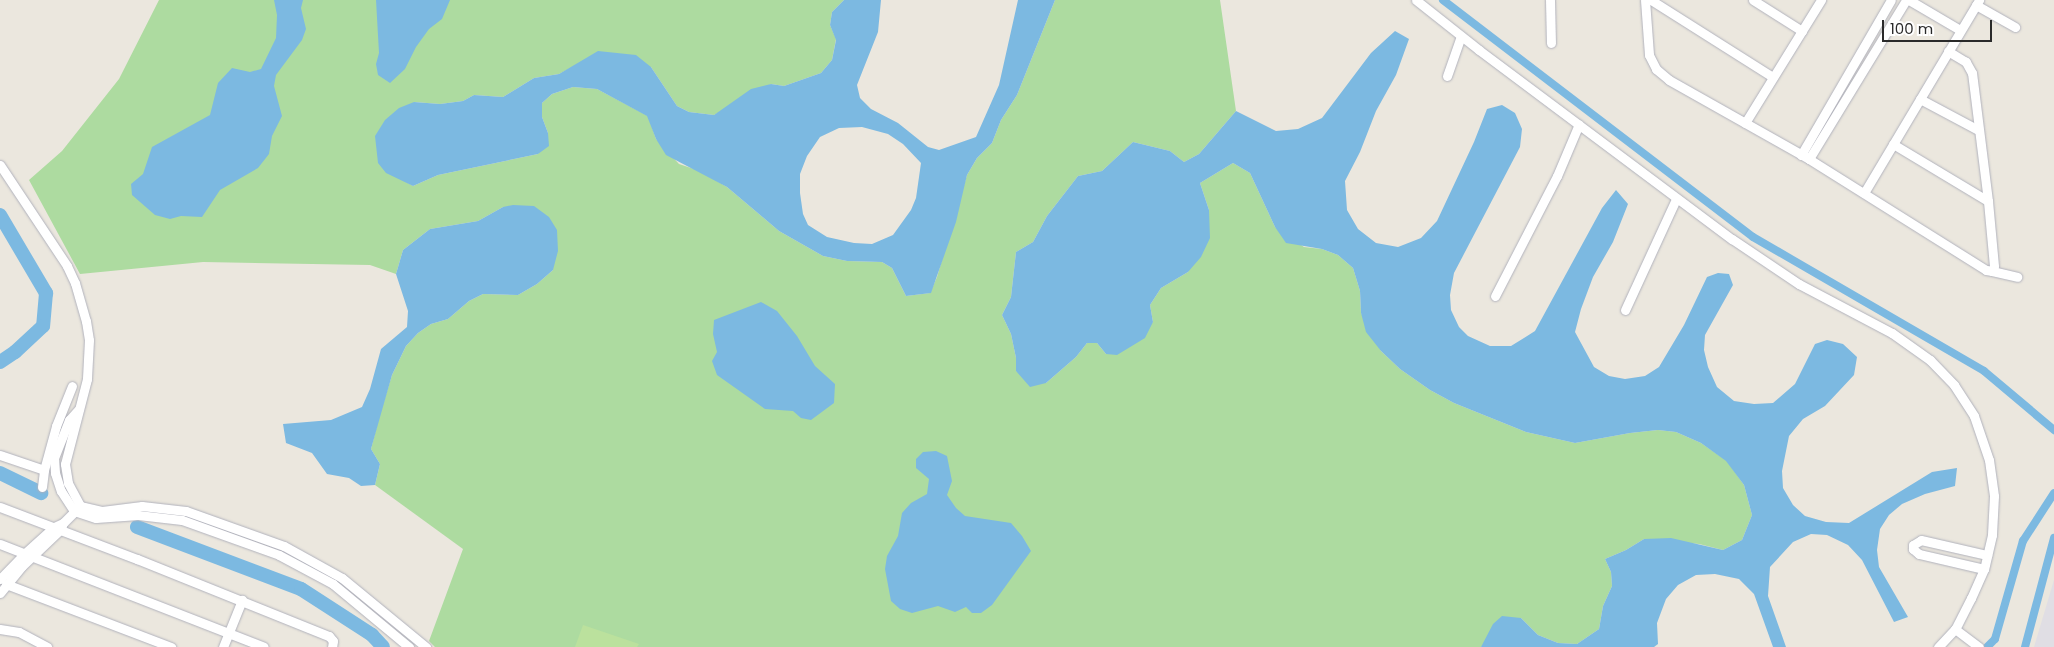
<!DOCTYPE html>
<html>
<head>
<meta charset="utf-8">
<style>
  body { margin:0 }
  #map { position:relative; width:2054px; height:647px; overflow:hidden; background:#ebe7de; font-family:Poppins,sans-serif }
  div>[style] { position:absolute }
  .industrial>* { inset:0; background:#e0dee4 }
  .green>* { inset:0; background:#addba0 }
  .pitch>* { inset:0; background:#bbe19d }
  .water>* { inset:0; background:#7cb9e1 }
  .canal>* { height:8px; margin:-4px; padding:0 4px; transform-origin:4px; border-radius:4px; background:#7cb9e1 }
  .river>* { height:14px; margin:-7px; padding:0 7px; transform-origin:7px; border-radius:7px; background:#7cb9e1 }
  .roads { filter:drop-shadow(0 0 1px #b1b2bc) drop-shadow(0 0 1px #b1b2bc) }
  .minor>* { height:9px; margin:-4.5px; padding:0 4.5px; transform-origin:4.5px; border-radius:4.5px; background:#fff }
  span { translate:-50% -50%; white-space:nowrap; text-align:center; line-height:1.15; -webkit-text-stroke:4px #fff; paint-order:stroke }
  .scale { position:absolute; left:1882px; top:20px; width:110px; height:22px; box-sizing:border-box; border:2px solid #2a2a2a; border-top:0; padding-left:6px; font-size:15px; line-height:18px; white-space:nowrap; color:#2a2a2a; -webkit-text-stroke:4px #fff; paint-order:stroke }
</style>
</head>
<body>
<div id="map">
  <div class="industrial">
    <div style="clip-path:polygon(2054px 580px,2054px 647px,2034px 647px)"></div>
  </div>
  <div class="green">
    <div style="clip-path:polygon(159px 0,844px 0,832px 12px,830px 25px,836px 39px,832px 60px,821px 73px,784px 86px,771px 84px,714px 115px,689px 112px,677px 106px,651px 67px,576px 65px,559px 74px,534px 78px,503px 97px,474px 95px,463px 101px,440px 104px,414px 102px,401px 179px,413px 186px,438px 175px,538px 154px,548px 133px,542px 117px,542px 103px,552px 94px,573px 87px,597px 89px,648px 116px,656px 139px,679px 164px,700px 171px,727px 187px,779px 231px,823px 256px,847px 261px,882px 262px,892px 268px,906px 296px,930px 293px,937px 277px,967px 175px,977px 158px,992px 143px,1001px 120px,1017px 95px,1055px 0,1220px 0,1236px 111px,1199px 154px,1184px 162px,1170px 151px,1133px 142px,1102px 171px,1078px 176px,1047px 216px,1033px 242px,1016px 252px,1011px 297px,1002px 315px,1011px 334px,1016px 358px,1016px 371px,1046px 383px,1076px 357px,1087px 343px,1097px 343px,1106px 354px,1153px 322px,1150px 305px,1161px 288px,1188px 272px,1209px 210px,1200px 183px,1233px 163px,1250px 173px,1275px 227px,1304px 247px,1322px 249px,1338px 255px,1353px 268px,1360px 291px,1361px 313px,1381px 351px,1400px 369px,1430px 390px,1454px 403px,1526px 432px,1575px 443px,1630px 433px,1658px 430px,1676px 432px,1701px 443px,1727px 461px,1744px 485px,1752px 515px,1742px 540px,1723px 550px,1699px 544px,1644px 539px,1626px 550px,1605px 559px,1611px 572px,1612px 586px,1603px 606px,1599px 629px,1577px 644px,1558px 643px,1538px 635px,1521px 618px,1481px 647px,435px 647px,429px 641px,463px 549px,375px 485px,380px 464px,371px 449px,380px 414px,392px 375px,406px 346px,418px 333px,431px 324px,448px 319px,469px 301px,483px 294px,518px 295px,537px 284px,553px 270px,503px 207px,478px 221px,430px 229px,403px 250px,396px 274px,370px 265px,203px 262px,80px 274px,29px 180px,62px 151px,119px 79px)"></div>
  </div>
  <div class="pitch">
    <div style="clip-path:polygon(583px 625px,639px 644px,637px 647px,575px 647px)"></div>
  </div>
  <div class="water">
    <div style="clip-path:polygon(274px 0,303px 0,301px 8px,306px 29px,302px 40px,276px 75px,274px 86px,282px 116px,272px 136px,269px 154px,258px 168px,220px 190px,202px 217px,181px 216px,170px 219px,155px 215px,132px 195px,131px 184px,143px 174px,152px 147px,210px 115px,218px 83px,232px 68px,250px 72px,261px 69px,276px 38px,277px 15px)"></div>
    <div style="clip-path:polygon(376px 0,450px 0,442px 19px,429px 29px,416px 47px,405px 69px,390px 83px,378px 75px,376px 64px,379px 53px)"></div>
    <div style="clip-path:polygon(evenodd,844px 0,881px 0,878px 32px,857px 85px,860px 98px,871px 109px,898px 123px,928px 147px,939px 150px,976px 137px,999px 85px,1018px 0,1055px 0,1017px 95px,1001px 120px,992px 143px,977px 158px,967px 175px,956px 222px,931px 293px,906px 296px,892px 268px,882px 262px,847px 261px,823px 256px,779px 231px,727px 187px,666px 155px,656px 139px,647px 116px,597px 89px,573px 87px,552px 94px,542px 103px,542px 117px,548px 133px,549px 146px,538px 154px,438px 175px,413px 186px,386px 173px,378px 163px,375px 136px,385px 120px,399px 108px,414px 102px,440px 104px,463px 101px,474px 95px,503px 97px,534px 78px,559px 74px,598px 51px,636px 55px,651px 67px,677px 106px,689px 112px,714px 115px,751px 89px,771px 84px,784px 86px,821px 73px,832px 60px,836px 40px,830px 25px,832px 12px,844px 0,862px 127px,888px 134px,903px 144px,921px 163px,916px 198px,911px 210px,893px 235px,872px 244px,854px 243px,827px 237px,808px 225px,803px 214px,800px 193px,800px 174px,807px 156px,820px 137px,839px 128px,862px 127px)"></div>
    <div style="clip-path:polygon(1395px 31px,1409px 39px,1396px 75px,1376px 111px,1360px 152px,1345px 181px,1347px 210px,1358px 229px,1376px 243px,1398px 247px,1421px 238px,1437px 221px,1474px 142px,1487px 109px,1502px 105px,1515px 113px,1522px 129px,1520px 147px,1454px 273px,1450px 295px,1451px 310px,1459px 327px,1468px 336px,1490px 346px,1511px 346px,1535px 331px,1602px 208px,1616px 190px,1628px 204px,1613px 242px,1593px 277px,1581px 309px,1575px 332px,1594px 367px,1609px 376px,1625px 379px,1645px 376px,1659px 367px,1684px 325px,1707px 277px,1718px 273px,1729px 274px,1733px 285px,1705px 335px,1704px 350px,1708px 367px,1717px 387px,1734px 401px,1754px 404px,1773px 403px,1795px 384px,1815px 344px,1827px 340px,1843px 344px,1857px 357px,1854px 375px,1825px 406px,1803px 419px,1789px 436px,1782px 471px,1783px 488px,1793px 505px,1805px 516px,1826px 522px,1849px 523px,1932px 472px,1957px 468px,1955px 486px,1925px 494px,1902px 504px,1889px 515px,1880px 529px,1877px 550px,1879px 567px,1908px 617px,1894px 622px,1862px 560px,1848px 545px,1827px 535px,1811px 534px,1793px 542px,1770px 567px,1768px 596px,1786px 647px,1773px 647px,1754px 594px,1739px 579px,1715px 574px,1696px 575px,1678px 585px,1666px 599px,1657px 623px,1658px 644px,1654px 647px,1481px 647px,1493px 624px,1502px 616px,1521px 618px,1538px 635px,1558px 643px,1577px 644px,1599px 629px,1603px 606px,1612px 586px,1611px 572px,1605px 559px,1626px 550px,1644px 539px,1671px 538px,1723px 550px,1742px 540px,1752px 515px,1744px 485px,1726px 461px,1701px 443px,1676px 432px,1658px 430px,1630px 433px,1575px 443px,1526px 432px,1454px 403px,1430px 390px,1400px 369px,1381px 351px,1366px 332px,1361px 313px,1360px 291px,1353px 268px,1338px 255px,1322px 249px,1286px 243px,1275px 227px,1250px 173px,1233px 163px,1200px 183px,1209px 210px,1210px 238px,1201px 257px,1188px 272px,1161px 288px,1150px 305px,1153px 322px,1145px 338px,1117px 355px,1106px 354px,1097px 343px,1087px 343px,1076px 357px,1046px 383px,1030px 387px,1016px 371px,1016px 358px,1011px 334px,1002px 315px,1011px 297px,1016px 252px,1033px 242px,1047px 216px,1078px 176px,1102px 171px,1133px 142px,1170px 151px,1184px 162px,1199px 154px,1236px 111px,1276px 131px,1298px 129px,1322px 118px,1371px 53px)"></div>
    <div style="clip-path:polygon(513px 205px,534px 206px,549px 217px,557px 230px,558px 251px,553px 270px,537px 284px,518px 295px,483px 294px,469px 301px,448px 319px,431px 324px,418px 333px,406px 346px,392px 375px,371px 449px,380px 464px,375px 485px,361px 486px,349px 478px,327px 474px,312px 453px,286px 443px,283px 424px,331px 420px,362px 407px,370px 389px,381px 349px,407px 327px,408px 311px,396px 274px,403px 250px,430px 229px,478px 221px,503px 207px)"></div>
    <div style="clip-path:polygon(761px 302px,777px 311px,797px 336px,815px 366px,835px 384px,834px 403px,811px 420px,801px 418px,793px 411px,765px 409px,717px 375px,712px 361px,717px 352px,713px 334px,714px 320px)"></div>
    <div style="clip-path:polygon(936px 451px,947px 456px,952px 481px,947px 495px,956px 508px,965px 516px,1011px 523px,1022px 536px,1031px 551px,992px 605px,981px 613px,972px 613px,966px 607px,955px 612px,938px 606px,912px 613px,900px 609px,891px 601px,885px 569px,887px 556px,898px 536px,902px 513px,911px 503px,927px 494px,929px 479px,916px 468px,916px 459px,923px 452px)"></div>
  </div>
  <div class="canal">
    <div style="left:1443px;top:0;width:390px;rotate:37.4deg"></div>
    <div style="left:1753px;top:237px;width:267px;rotate:30.1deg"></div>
    <div style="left:1984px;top:371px;width:92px;rotate:40.1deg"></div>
    <div style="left:1987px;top:647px;width:11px;rotate:-45deg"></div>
    <div style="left:1995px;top:639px;width:102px;rotate:-74.1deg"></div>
    <div style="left:2023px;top:541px;width:57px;rotate:-57.1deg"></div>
    <div style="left:2025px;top:647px;width:113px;rotate:-75.1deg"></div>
  </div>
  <div class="river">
    <div style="left:0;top:215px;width:91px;rotate:59.5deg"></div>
    <div style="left:46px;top:293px;width:33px;rotate:95deg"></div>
    <div style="left:43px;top:326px;width:38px;rotate:137deg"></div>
    <div style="left:15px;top:352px;width:18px;rotate:146deg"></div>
    <div style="left:0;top:473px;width:46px;rotate:26deg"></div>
    <div style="left:137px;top:527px;width:175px;rotate:20.7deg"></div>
    <div style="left:301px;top:589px;width:85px;rotate:32.9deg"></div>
    <div style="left:372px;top:635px;width:16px;rotate:47deg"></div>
  </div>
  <div class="roads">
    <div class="minor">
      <div style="left:1416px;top:0;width:80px;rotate:38.4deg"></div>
      <div style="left:1479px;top:50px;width:316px;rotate:36.8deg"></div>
      <div style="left:1732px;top:239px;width:81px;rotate:33.9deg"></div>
      <div style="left:1799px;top:284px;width:105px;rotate:27.8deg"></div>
      <div style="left:1892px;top:333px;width:47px;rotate:35.4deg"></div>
      <div style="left:1930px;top:360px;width:35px;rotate:46deg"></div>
      <div style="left:1954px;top:385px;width:37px;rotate:57deg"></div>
      <div style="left:1974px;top:416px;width:46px;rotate:71.2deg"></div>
      <div style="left:1989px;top:460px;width:36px;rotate:82deg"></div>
      <div style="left:1994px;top:496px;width:39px;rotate:93deg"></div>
      <div style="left:1992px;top:535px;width:35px;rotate:103deg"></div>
      <div style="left:1984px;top:569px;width:32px;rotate:114deg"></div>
      <div style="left:1971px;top:598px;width:35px;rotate:117deg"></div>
      <div style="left:1955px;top:629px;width:25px;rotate:133deg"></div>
      <div style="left:1550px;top:0;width:43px;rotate:88.7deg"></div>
      <div style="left:1645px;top:0;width:55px;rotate:85.8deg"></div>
      <div style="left:1649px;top:55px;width:16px;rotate:63deg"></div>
      <div style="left:1656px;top:69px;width:17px;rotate:40deg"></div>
      <div style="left:1669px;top:80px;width:161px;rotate:29.4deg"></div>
      <div style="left:1809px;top:159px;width:209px;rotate:32.1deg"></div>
      <div style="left:1986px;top:270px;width:6px;rotate:9deg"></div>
      <div style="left:1992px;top:271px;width:5px;rotate:-68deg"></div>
      <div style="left:1994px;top:266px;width:65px;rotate:-95.3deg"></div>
      <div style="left:1988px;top:201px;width:129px;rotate:-97.1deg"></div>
      <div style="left:1972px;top:73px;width:13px;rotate:-119deg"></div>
      <div style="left:1966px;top:62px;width:21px;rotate:-149deg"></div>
      <div style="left:1651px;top:0;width:144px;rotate:32.3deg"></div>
      <div style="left:1753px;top:0;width:58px;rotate:32.3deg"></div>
      <div style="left:1909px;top:0;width:59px;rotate:30.5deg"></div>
      <div style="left:1976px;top:5px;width:45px;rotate:29.4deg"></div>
      <div style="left:1447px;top:76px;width:42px;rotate:-70.7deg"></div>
      <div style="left:1920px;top:99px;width:66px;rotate:28.1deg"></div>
      <div style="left:1745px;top:123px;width:145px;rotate:-58.3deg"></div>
      <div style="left:1893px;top:144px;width:111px;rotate:31deg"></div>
      <div style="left:1801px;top:155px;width:179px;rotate:-59.9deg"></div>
      <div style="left:1809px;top:159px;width:186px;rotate:-58.6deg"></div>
      <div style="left:0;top:165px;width:121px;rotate:56.4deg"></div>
      <div style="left:67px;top:266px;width:19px;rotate:65deg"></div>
      <div style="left:75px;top:283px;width:40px;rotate:74deg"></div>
      <div style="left:86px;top:321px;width:19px;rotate:81deg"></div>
      <div style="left:89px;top:340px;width:39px;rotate:93deg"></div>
      <div style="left:87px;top:379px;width:88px;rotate:104.5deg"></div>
      <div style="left:65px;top:464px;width:19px;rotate:81deg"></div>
      <div style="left:68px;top:483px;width:26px;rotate:62deg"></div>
      <div style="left:80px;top:506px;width:23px;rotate:13deg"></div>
      <div style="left:102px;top:511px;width:40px;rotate:-7.1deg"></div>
      <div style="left:142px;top:506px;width:44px;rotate:6.5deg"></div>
      <div style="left:186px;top:511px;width:104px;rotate:19.7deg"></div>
      <div style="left:284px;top:546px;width:66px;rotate:28.9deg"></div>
      <div style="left:342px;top:578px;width:109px;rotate:39.4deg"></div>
      <div style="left:1864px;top:193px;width:225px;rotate:-59.2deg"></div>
      <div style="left:1992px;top:271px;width:26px;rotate:13deg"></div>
      <div style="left:1495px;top:296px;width:135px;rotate:-62.7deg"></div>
      <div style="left:1557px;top:176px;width:56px;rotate:-67.1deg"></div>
      <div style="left:1625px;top:310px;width:122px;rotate:-65.3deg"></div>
      <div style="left:78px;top:410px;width:13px;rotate:132deg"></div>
      <div style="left:69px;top:420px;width:41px;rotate:111.5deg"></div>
      <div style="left:54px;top:458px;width:15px;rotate:86deg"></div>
      <div style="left:55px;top:473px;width:19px;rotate:72deg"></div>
      <div style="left:61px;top:491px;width:24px;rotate:57deg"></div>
      <div style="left:74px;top:511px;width:23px;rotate:18deg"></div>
      <div style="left:96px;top:518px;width:42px;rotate:-4.1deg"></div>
      <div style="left:138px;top:515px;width:44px;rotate:6.5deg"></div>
      <div style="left:182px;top:520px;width:103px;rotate:19.8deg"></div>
      <div style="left:279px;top:555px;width:61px;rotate:28.2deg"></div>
      <div style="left:333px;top:584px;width:99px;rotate:39.7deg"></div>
      <div style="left:0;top:455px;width:46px;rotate:18.8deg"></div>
      <div style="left:42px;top:487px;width:17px;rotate:-83deg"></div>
      <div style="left:44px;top:470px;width:46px;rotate:-74.7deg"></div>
      <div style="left:56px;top:426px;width:43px;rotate:-68.2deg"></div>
      <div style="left:0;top:507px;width:147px;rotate:20.8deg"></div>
      <div style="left:137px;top:559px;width:207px;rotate:21.9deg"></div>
      <div style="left:329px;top:636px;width:6px;rotate:51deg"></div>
      <div style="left:333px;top:641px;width:6px;rotate:99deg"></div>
      <div style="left:0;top:544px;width:283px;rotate:21.3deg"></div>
      <div style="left:1984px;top:569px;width:67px;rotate:-167deg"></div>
      <div style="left:1919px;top:554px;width:8px;rotate:-140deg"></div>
      <div style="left:1913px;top:549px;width:4px;rotate:-90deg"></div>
      <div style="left:1913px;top:545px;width:9px;rotate:-32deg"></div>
      <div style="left:1921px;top:540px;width:68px;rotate:12.8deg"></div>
      <div style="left:0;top:579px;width:36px;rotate:-46deg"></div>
      <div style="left:25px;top:553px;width:39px;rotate:-42deg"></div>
      <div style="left:54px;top:527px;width:10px;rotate:-24deg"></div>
      <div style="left:63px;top:523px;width:23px;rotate:-45deg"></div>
      <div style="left:6px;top:584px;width:177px;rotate:20.9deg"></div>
      <div style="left:0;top:593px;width:35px;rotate:-51deg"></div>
      <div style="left:22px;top:566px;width:54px;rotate:-43.5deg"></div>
      <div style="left:61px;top:529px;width:3px;rotate:-72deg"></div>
      <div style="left:0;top:629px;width:19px;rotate:9deg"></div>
      <div style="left:19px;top:632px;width:32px;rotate:28deg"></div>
      <div style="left:1955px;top:629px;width:30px;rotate:37deg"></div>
      <div style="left:223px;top:647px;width:51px;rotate:-68deg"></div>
    </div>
  </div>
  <div class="scale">100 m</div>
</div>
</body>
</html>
